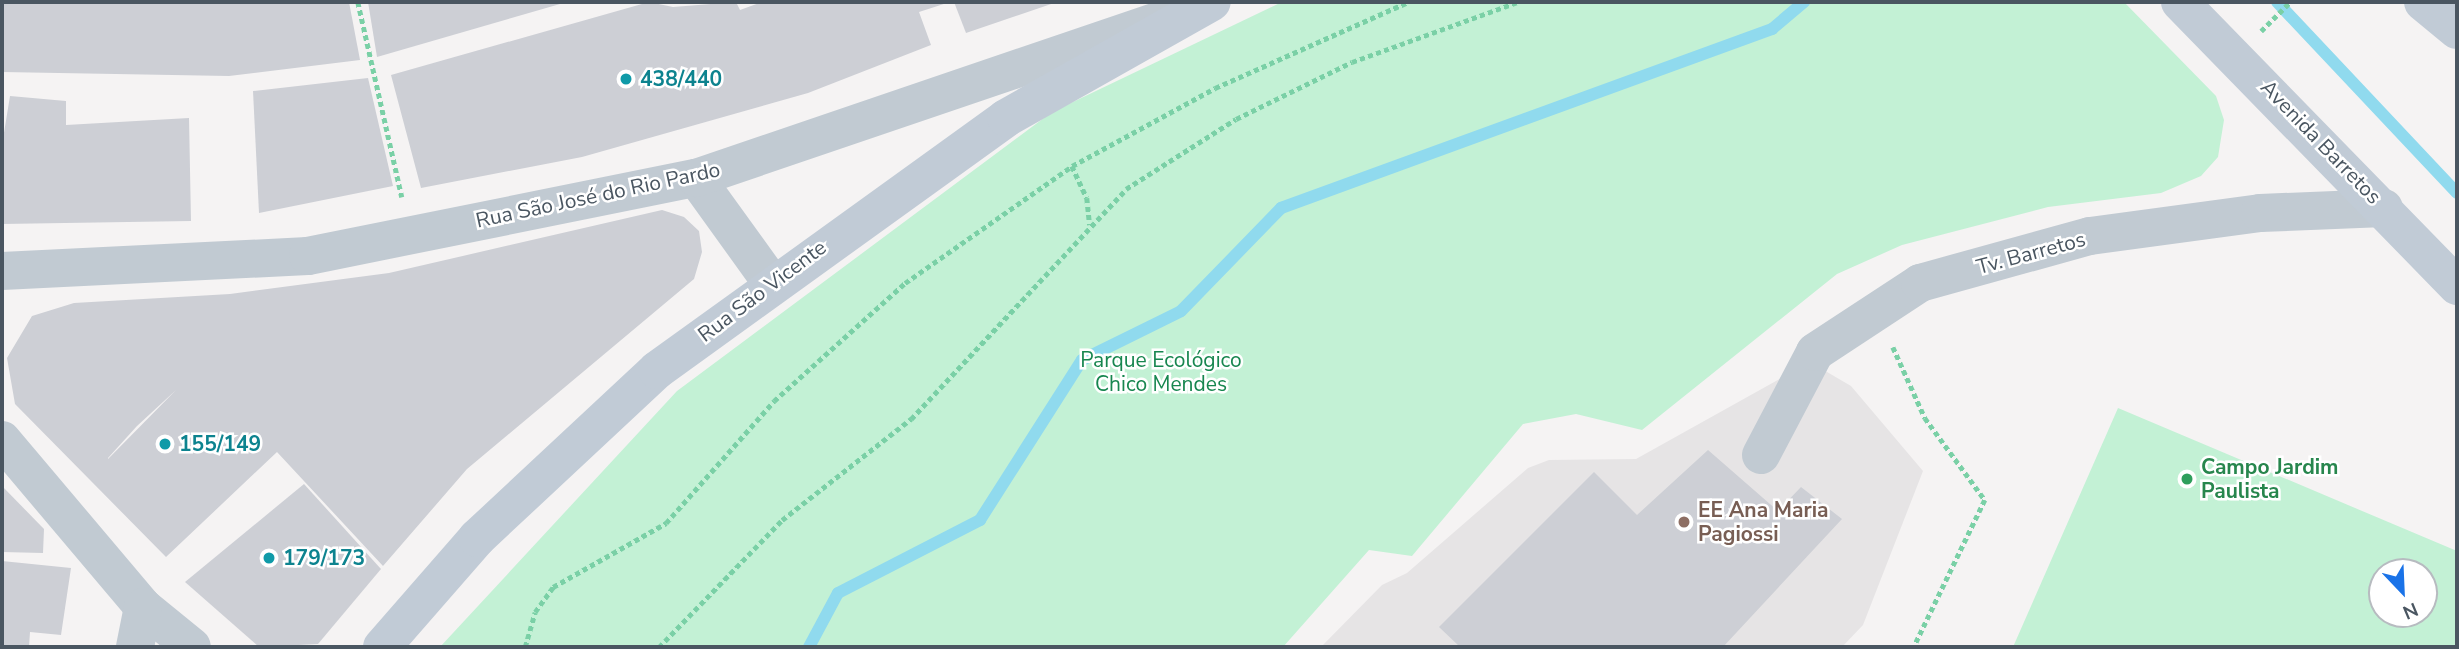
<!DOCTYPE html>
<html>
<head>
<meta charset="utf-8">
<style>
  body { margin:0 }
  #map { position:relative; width:2459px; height:649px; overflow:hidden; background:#f5f3f3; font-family:"Nunito Sans",sans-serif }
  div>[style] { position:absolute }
  .education>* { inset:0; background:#e6e4e5 }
  .green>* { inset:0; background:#c3f1d5 }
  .stream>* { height:12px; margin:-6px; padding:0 6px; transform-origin:6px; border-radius:6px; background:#90daee }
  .building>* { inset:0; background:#cdcfd5 }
  .path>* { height:4.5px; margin-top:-2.25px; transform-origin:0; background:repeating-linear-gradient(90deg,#7ad0a6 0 5px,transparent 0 8.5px) }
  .street>* { height:38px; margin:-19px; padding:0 19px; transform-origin:19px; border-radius:19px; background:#c1cad2 }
  .secondary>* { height:38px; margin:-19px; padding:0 19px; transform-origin:19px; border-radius:19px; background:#c1cbd6 }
  .dots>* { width:19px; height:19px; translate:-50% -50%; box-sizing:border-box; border:4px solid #fff; border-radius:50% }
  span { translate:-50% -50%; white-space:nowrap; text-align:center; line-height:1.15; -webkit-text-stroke:5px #fff; paint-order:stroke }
  .culture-label { font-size:21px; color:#0d838f; font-weight:700 }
  .left { translate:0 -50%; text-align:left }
  .street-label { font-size:21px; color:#4a5661 }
  .park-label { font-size:21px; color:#17864f }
  .leisure-label { font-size:21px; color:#27864d; font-weight:700 }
  .education-label { font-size:21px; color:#785e54; font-weight:700 }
  .frame { position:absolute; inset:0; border:4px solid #4a5661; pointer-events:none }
  .north { position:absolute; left:2368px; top:558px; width:70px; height:70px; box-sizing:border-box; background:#fff; border:2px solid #b7bbc0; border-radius:50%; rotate:157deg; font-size:19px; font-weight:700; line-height:28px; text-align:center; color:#4a5661 }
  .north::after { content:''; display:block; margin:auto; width:24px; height:32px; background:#1a73e8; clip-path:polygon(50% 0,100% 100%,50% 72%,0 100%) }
</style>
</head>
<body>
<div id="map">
  <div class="education">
    <div style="clip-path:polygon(1810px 362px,1851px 386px,1923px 471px,1863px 625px,1842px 647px,1321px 647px,1382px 585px,1407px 573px,1528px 468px,1549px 460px,1636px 459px)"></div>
  </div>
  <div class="green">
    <div style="clip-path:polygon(1282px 2px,2124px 2px,2216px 96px,2224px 120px,2218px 157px,2201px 176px,2161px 193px,2048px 207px,1902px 245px,1837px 274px,1642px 430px,1576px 414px,1523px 424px,1412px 556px,1369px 550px,1283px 647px,440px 647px,677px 391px,1052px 112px)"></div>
    <div style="clip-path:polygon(evenodd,2118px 408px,2457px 551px,2457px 647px,2013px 647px,2118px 408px,2382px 572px,2424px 572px,2424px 614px,2382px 614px,2382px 572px)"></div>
  </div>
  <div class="stream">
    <div style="left:2277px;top:2px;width:262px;rotate:46.7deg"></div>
    <div style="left:809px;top:647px;width:61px;rotate:-61.8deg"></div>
    <div style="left:838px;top:593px;width:160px;rotate:-27.2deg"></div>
    <div style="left:980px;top:520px;width:190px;rotate:-57.5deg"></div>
    <div style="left:1082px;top:360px;width:110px;rotate:-26.3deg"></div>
    <div style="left:1181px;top:311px;width:144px;rotate:-45.8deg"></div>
    <div style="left:1281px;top:208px;width:523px;rotate:-20.03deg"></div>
    <div style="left:1772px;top:29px;width:42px;rotate:-40.2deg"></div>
  </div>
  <div class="building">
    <div style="clip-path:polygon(2px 2px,349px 2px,360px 60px,229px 76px,2px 72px)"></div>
    <div style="clip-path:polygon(368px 2px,567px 2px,377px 57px)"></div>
    <div style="clip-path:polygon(649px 2px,673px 7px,736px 2px,740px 10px,762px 2px,950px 2px,919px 12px,931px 45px,808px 93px,582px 157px,421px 188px,391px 75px)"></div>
    <div style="clip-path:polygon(954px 2px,1057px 2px,966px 33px)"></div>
    <div style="clip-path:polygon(368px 78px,393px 186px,259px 213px,253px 91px)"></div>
    <div style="clip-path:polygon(10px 96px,66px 101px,66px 125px,189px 118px,191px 221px,2px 224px,2px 145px)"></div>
    <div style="clip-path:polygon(evenodd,662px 210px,684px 217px,699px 231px,702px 252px,694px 279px,467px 469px,383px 566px,277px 452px,166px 557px,15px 404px,7px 358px,32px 316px,74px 303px,230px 294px,389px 273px,662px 210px,176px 390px,108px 459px,108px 458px,137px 426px,176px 390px)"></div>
    <div style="clip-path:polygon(1708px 450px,1778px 511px,1801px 487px,1842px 519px,1723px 647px,1460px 647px,1439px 627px,1594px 472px,1637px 515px)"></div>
    <div style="clip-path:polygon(304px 484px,381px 569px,318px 644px,259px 647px,185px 582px)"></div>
    <div style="clip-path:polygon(2px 486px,44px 529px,43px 553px,2px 552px)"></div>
    <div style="clip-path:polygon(2px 561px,71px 568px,61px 635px,30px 632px,29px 647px,2px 647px)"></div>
  </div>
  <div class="path">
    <div style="left:358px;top:2px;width:200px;rotate:77.3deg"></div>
    <div style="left:2261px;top:31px;width:41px;rotate:-45deg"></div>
    <div style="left:1072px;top:166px;width:35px;rotate:65deg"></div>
    <div style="left:1087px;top:198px;width:27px;rotate:84deg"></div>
    <div style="left:1893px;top:347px;width:78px;rotate:65.7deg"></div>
    <div style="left:1925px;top:418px;width:102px;rotate:53.8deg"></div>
    <div style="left:1985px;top:500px;width:163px;rotate:115.8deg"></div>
    <div style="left:525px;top:647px;width:36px;rotate:-74deg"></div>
    <div style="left:535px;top:612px;width:31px;rotate:-54deg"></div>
    <div style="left:553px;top:587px;width:130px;rotate:-29.5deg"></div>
    <div style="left:666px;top:523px;width:163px;rotate:-48.5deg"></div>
    <div style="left:774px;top:401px;width:176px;rotate:-42deg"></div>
    <div style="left:905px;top:283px;width:204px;rotate:-35deg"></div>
    <div style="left:1072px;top:166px;width:163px;rotate:-28.6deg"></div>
    <div style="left:1215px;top:88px;width:211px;rotate:-24deg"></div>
    <div style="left:659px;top:647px;width:177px;rotate:-45.9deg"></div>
    <div style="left:782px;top:520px;width:164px;rotate:-38.1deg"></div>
    <div style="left:911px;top:419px;width:315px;rotate:-46.9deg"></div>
    <div style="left:1126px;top:189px;width:130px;rotate:-32.5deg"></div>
    <div style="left:1236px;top:119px;width:129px;rotate:-26.2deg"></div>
    <div style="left:1352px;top:62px;width:177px;rotate:-19.9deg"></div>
  </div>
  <div class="street">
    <div style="left:696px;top:178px;width:128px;rotate:54.2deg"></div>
    <div style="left:2px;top:271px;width:306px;rotate:-2.8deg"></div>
    <div style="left:308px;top:256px;width:396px;rotate:-11.4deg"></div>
    <div style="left:696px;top:178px;width:496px;rotate:-18.8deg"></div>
    <div style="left:2px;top:440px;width:219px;rotate:49.8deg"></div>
    <div style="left:143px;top:607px;width:63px;rotate:39.2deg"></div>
    <div style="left:1761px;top:455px;width:116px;rotate:-62.3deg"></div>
    <div style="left:1815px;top:352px;width:126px;rotate:-33.3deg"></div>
    <div style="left:1920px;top:283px;width:176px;rotate:-15.5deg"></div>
    <div style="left:2090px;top:236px;width:172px;rotate:-7.7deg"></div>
    <div style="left:2260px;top:213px;width:124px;rotate:-2.3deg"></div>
    <div style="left:135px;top:647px;width:41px;rotate:-78.7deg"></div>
  </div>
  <div class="secondary">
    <div style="left:2180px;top:2px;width:397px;rotate:45.7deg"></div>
    <div style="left:2423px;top:2px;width:44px;rotate:39.5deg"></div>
    <div style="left:382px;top:647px;width:145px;rotate:-48.9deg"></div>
    <div style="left:477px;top:538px;width:246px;rotate:-43deg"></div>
    <div style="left:657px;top:370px;width:430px;rotate:-35.8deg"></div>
    <div style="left:1006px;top:118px;width:236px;rotate:-29.4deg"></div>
  </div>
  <div class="dots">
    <div style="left:626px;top:79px;background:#0f9aa8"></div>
    <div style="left:165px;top:444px;background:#0f9aa8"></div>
    <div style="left:2187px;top:479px;background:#2e9e5b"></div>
    <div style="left:1684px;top:522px;background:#8d6e63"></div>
    <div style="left:269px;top:558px;background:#0f9aa8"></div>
  </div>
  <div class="culture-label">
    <span class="left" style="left:640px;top:79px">438/440</span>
    <span class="left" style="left:179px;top:444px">155/149</span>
    <span class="left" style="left:283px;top:558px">179/173</span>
  </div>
  <div class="street-label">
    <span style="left:2321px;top:142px;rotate:46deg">Avenida Barretos</span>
    <span style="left:598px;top:195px;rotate:-12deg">Rua São José do Rio Pardo</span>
    <span style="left:2031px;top:253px;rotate:-15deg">Tv. Barretos</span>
    <span style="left:762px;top:291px;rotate:-37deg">Rua São Vicente</span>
  </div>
  <div class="park-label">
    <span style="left:1161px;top:372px">Parque Ecológico<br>Chico Mendes</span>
  </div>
  <div class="leisure-label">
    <span class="left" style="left:2201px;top:479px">Campo Jardim<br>Paulista</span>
  </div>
  <div class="education-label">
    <span class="left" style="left:1698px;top:522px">EE Ana Maria<br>Pagiossi</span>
  </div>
  <div class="frame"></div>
  <div class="north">N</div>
</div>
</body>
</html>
